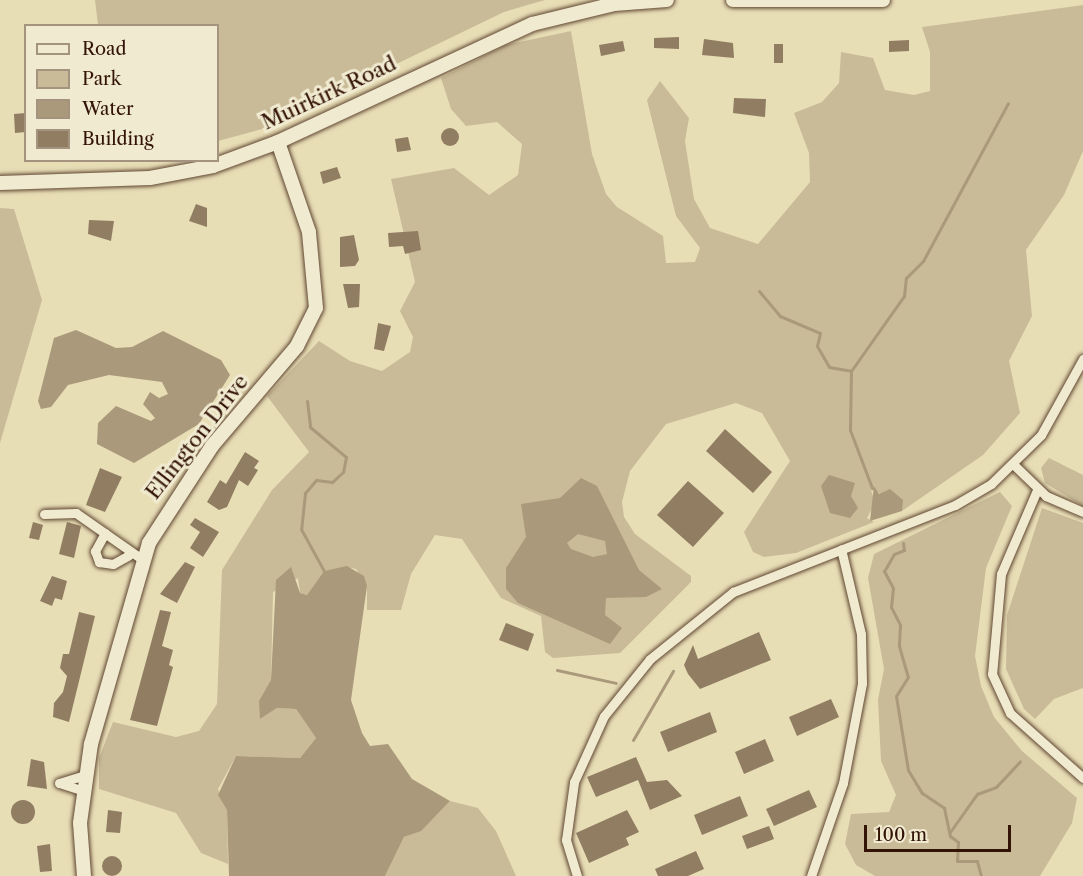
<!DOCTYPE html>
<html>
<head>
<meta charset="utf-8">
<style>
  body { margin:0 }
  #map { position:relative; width:1083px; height:876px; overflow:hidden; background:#e8deb6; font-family:"Libre Caslon Text",serif }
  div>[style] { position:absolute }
  .green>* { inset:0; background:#c9bb98 }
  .water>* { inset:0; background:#aa997a }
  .stream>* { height:3px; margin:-1.5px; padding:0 1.5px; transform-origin:1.5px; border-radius:1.5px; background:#aa997a }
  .building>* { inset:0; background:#917d62 }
  .round { border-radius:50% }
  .roads { filter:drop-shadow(0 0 2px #604632) drop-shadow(0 0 2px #604632) }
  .street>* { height:9px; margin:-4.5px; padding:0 4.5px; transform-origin:4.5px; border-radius:4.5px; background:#f0ead0 }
  .secondary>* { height:14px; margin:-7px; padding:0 7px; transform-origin:7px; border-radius:7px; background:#f0ead0 }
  span { translate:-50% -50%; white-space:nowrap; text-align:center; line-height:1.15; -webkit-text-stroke:6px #f0ead0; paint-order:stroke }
  .street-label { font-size:21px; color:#331306 }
  .legend { position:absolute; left:24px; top:24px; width:195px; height:138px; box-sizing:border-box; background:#f0ead0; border:2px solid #a4947f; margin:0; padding:8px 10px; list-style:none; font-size:18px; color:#331306 }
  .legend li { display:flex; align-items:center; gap:12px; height:30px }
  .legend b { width:30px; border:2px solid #a4947f }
  .scale { position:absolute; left:864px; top:825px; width:147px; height:27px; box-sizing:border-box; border:3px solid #331306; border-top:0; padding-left:8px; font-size:18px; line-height:21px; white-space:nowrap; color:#331306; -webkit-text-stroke:4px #f0ead0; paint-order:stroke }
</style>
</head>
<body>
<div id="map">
  <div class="green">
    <div style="clip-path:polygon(95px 0,545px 0,504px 12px,262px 129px,218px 141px,218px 26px,98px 25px)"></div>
    <div style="clip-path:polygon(1083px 5px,1083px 151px,1064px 195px,1026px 250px,1032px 316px,1009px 361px,1020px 413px,983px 455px,902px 511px,891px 490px,884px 495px,871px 490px,875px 503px,867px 518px,874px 522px,796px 553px,764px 557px,753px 552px,744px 532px,790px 461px,762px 413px,736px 403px,666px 424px,630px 471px,622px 502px,624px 517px,635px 534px,691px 576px,691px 582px,620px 653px,553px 658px,545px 652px,541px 616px,501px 598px,462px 539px,435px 535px,411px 574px,401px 610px,367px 610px,367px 586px,356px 569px,347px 567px,324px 571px,307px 595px,300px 593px,298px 578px,273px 592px,271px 680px,260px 719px,277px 708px,296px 709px,316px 738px,300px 758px,236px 756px,218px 789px,227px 810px,228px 864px,201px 853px,176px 813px,99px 789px,99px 758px,113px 722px,176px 737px,199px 731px,217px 704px,222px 570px,272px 490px,309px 452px,267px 396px,319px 341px,350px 361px,382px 371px,410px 352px,413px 337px,400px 311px,415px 282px,391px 179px,454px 168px,489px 195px,518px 175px,522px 144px,497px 122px,466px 126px,451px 109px,441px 78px,506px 45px,571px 31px,592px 154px,606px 194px,617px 207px,663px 236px,666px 263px,695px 262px,700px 248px,676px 216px,647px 100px,660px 81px,689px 118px,685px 141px,694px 199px,710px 228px,758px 244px,810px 182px,809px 153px,794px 113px,822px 102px,839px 83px,841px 52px,873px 58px,885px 90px,914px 95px,930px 91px,930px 52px,922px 27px)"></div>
    <div style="clip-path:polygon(0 208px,14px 209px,42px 300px,0 443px)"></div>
    <div style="clip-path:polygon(1049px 458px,1083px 475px,1083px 506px,1045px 483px,1041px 468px)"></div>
    <div style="clip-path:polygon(1000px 492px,1012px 506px,986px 568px,975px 656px,981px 686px,994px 717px,1022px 751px,1077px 798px,1072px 823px,1040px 876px,875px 876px,856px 865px,845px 844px,851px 814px,889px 812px,896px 795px,881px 761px,878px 700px,884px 669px,868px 578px,874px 554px)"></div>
    <div style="clip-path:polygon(1042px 508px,1083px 523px,1083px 688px,1054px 699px,1035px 719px,1024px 709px,1006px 669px,1007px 615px)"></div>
    <div style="clip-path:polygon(450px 801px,478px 808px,496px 831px,516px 876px,385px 876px,404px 837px,421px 830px)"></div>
  </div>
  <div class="water">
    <div style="clip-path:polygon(76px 330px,116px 348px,132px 347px,163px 331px,221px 360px,230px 375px,199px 424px,134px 463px,97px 444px,98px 423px,116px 406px,151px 421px,155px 418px,143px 404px,150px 392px,159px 398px,168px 394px,162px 382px,109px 375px,68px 385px,51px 407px,41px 409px,38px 401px,54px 338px)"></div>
    <div style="clip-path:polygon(829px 475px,855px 483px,851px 496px,858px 508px,850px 518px,830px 513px,821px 486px)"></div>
    <div style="clip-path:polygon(evenodd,581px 478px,597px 486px,639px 570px,662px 589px,646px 597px,606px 598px,605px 615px,622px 628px,610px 644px,518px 603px,506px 589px,506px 568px,526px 537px,521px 504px,560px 498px,581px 478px,578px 534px,605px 541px,607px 554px,593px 557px,571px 549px,567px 543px,578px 534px)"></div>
    <div style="clip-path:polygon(874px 486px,879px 494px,890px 489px,903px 500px,902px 511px,870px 521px)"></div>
    <div style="clip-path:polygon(347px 566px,364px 576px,367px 586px,351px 700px,362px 733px,370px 746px,388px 744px,412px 779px,450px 801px,421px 831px,404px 837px,385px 876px,229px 876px,227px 810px,218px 795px,236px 756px,300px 758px,316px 738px,296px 709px,277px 708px,260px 719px,259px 701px,271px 680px,276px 580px,291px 567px,300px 593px,307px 595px,324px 571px)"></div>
  </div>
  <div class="stream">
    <div style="left:759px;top:291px;width:33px;rotate:50deg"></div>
    <div style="left:780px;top:316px;width:43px;rotate:23deg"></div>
    <div style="left:820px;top:333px;width:13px;rotate:103deg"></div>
    <div style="left:817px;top:346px;width:24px;rotate:60deg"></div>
    <div style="left:829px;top:367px;width:22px;rotate:10deg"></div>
    <div style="left:851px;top:371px;width:59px;rotate:91deg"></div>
    <div style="left:850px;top:430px;width:62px;rotate:69.2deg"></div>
    <div style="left:851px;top:371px;width:92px;rotate:-54.8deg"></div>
    <div style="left:904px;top:296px;width:18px;rotate:-84deg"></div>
    <div style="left:906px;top:278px;width:24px;rotate:-45deg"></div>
    <div style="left:923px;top:261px;width:179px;rotate:-61.7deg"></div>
    <div style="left:307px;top:401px;width:26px;rotate:83deg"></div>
    <div style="left:310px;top:427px;width:47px;rotate:39.8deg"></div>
    <div style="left:346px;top:457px;width:15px;rotate:101deg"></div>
    <div style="left:343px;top:472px;width:15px;rotate:138deg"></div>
    <div style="left:332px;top:482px;width:16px;rotate:-173deg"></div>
    <div style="left:316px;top:480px;width:17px;rotate:130deg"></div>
    <div style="left:305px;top:493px;width:36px;rotate:96deg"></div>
    <div style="left:301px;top:529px;width:48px;rotate:61.3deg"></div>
    <div style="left:903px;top:543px;width:7px;rotate:82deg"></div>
    <div style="left:904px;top:550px;width:11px;rotate:158deg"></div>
    <div style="left:894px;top:554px;width:20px;rotate:120deg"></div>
    <div style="left:884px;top:571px;width:19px;rotate:62deg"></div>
    <div style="left:893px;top:588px;width:19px;rotate:96deg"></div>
    <div style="left:891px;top:607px;width:20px;rotate:63deg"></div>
    <div style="left:900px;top:625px;width:21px;rotate:93deg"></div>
    <div style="left:899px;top:646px;width:32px;rotate:74deg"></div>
    <div style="left:908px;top:677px;width:22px;rotate:122deg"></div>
    <div style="left:896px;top:696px;width:75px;rotate:80.8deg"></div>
    <div style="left:908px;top:770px;width:27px;rotate:59deg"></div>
    <div style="left:922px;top:793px;width:27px;rotate:34deg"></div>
    <div style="left:944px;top:808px;width:29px;rotate:78deg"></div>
    <div style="left:950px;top:836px;width:10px;rotate:37deg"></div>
    <div style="left:958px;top:842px;width:19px;rotate:93deg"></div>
    <div style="left:957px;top:861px;width:20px"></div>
    <div style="left:977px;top:861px;width:16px;rotate:75deg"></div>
    <div style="left:557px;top:670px;width:60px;rotate:12.4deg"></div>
    <div style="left:633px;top:740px;width:80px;rotate:-59.9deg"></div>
    <div style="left:950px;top:832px;width:47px;rotate:-54.6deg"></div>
    <div style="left:977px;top:794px;width:20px;rotate:-20deg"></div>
    <div style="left:996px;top:787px;width:35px;rotate:-47deg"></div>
  </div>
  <div class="building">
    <div style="clip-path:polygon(679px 37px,679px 49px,654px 48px,654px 38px)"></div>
    <div style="clip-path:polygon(704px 39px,733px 43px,734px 58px,702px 55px)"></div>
    <div style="clip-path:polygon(909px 40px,909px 51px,889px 52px,889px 41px)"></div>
    <div style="clip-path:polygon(623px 41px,625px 51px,601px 56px,599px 45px)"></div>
    <div style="clip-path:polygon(774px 44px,783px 44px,783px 63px,774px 63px)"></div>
    <div style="clip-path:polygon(734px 98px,766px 99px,765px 117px,733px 113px)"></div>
    <div style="clip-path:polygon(26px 113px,26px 132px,15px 133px,14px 114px)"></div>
    <div class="round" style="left:441px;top:128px;width:18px;height:18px"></div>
    <div style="clip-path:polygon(408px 137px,411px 150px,397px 152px,395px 139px)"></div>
    <div style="clip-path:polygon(337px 167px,341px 178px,323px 184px,320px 172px)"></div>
    <div style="clip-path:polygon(196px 204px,207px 208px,207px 227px,189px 221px)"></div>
    <div style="clip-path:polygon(89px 220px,114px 221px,111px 241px,88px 234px)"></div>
    <div style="clip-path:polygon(418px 231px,421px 250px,405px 254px,403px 246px,389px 247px,388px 233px)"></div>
    <div style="clip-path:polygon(354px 235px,359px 260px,355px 266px,340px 267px,340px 237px)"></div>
    <div style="clip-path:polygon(343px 284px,360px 284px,359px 307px,348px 308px)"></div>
    <div style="clip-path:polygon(378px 323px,391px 326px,384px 351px,374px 349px)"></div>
    <div style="clip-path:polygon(725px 429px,772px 472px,753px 493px,706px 451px)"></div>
    <div style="clip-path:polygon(245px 452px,259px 461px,254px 468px,258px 470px,248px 486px,239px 480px,227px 507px,219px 510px,207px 502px,220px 480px,226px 484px)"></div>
    <div style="clip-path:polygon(100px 468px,122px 477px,105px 512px,86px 505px)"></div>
    <div style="clip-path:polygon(688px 481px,724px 513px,693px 547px,657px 515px)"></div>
    <div style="clip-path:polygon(195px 518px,219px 532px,203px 557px,190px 548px,200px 532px,190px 525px)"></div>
    <div style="clip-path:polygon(33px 522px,43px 525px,39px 540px,29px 538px)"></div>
    <div style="clip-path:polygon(67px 522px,81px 526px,74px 558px,59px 554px)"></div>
    <div style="clip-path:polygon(185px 562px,195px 567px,177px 603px,160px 594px)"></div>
    <div style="clip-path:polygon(52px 576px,67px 581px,62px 600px,55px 598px,52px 606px,40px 601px)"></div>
    <div style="clip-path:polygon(160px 610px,171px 612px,162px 646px,173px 650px,169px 665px,173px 667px,157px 726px,130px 720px)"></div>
    <div style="clip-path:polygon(79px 612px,95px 616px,69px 722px,53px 717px,54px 703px,63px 692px,67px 676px,60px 668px,63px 654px,69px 654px)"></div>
    <div style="clip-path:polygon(506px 623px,534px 634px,528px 651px,499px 640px)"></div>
    <div style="clip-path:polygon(759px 632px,771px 660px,700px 689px,688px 674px,684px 665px,693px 645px,698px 659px)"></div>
    <div style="clip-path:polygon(831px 699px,839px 717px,797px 736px,789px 717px)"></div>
    <div style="clip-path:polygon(710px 712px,717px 732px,668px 752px,660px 732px)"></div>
    <div style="clip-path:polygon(765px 739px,774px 761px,744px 774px,735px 752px)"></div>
    <div style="clip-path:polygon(636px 757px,647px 782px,667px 780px,682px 796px,650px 810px,638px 780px,596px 797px,587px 777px)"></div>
    <div style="clip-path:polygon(31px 759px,44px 762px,47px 789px,27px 786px)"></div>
    <div style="clip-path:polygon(809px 790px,817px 807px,774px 826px,766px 809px)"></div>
    <div style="clip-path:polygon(740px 796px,748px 816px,702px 835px,694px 815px)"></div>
    <div class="round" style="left:11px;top:800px;width:24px;height:24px"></div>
    <div style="clip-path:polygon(108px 810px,122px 812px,120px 833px,106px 832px)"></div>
    <div style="clip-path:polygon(627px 810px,639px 832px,626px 838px,629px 845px,589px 863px,576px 833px)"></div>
    <div style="clip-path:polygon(769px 826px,774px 839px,747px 849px,742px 836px)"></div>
    <div style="clip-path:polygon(50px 844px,52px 871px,40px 872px,37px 846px)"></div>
    <div style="clip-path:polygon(696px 851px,704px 869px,688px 876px,658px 876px,655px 869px)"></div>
    <div class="round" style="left:102px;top:856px;width:20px;height:20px"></div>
  </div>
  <div class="roads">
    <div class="street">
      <div style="left:1014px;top:465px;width:45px;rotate:44.1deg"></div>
      <div style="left:1046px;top:496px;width:40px;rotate:23.4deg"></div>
      <div style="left:1037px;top:490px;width:91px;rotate:113.2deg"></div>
      <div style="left:1001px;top:574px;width:100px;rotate:95.1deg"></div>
      <div style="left:992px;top:674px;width:43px;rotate:65.2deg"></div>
      <div style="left:1010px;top:713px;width:98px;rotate:41.7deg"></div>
      <div style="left:44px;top:514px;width:32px;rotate:-2deg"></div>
      <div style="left:76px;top:513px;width:82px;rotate:35deg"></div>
      <div style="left:105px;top:533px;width:21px;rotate:119deg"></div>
      <div style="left:95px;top:551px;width:12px;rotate:70deg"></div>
      <div style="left:99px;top:562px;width:14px;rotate:8deg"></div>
      <div style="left:113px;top:564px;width:18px;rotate:-29deg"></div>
      <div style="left:84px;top:791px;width:26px;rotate:-162deg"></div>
      <div style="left:59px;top:783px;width:27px;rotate:-17deg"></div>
      <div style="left:577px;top:876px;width:38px;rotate:-107deg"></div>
      <div style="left:566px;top:840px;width:59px;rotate:-82.1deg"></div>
      <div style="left:574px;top:782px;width:72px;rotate:-65.6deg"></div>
      <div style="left:604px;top:716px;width:73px;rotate:-51.1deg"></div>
      <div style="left:650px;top:659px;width:107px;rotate:-38.9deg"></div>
      <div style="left:733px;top:592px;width:238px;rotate:-21.4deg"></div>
      <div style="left:955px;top:505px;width:42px;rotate:-30.3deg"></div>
      <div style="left:991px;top:484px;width:70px;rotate:-44.4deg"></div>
      <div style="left:1041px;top:435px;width:87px;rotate:-61.1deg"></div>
      <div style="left:811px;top:876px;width:98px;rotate:-71deg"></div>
      <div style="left:843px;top:783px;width:102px;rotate:-79.2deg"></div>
      <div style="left:862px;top:683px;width:49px;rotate:-91.2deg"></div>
      <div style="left:861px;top:634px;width:87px;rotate:-103.2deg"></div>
    </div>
    <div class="secondary">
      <div style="left:733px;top:0;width:150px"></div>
      <div style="left:0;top:183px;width:150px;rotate:-1.9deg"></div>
      <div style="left:150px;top:178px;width:64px;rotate:-10.8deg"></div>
      <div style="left:213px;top:166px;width:69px;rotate:-20.3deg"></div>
      <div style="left:278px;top:142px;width:280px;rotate:-24.9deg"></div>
      <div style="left:532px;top:24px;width:84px;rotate:-13.7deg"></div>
      <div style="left:614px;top:4px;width:53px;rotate:-4.3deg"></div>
      <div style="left:84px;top:876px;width:53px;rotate:-94.3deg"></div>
      <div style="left:80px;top:823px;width:80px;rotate:-82.1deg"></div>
      <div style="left:91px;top:744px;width:209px;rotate:-73.9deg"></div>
      <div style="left:149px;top:543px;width:116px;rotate:-57deg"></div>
      <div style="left:212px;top:446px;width:131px;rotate:-49.6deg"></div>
      <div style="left:297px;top:346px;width:42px;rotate:-63.4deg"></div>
      <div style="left:316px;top:308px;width:76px;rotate:-95.3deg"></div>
      <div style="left:309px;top:232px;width:95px;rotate:-109deg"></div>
    </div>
  </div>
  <div class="street-label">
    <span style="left:329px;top:93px;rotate:-25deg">Muirkirk Road</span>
    <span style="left:197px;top:437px;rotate:-52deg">Ellington Drive</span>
  </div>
  <ul class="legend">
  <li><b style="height:8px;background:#f0ead0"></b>Road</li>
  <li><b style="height:16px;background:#c9bb98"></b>Park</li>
  <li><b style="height:16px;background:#aa997a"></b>Water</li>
  <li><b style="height:16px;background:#917d62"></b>Building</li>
  </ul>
  <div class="scale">100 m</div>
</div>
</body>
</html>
